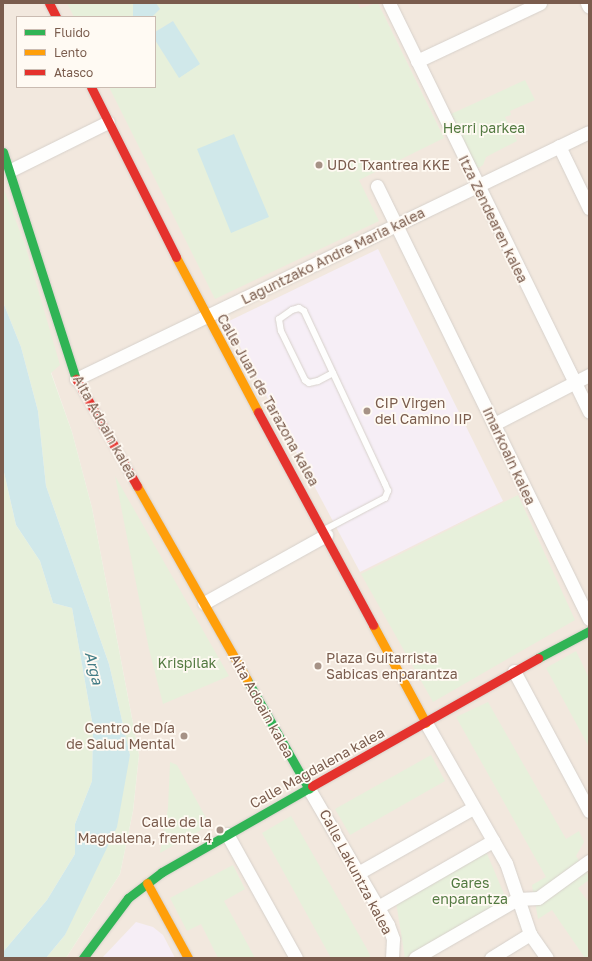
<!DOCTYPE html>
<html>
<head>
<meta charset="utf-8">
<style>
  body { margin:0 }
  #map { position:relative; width:592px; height:961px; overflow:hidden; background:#f9f5f0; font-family:"Golos Text",sans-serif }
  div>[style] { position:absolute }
  .residential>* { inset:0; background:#f2e8de }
  .education>* { inset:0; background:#f6eef6 }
  .green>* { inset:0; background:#e7f0db }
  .water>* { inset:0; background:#d0e8ea }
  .roads { filter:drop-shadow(0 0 1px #d7d1cb) drop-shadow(0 0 1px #d7d1cb) }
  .lane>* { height:6px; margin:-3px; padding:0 3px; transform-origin:3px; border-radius:3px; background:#fefefd }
  .street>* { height:13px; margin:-6.5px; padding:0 6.5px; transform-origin:6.5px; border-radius:6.5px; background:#fefefd }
  .fast>* { height:9px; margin:-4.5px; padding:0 4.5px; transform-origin:4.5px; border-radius:4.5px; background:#30b455 }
  .slow>* { height:9px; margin:-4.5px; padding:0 4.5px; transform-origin:4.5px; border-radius:4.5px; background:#ff9f0a }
  .jam>* { height:9px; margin:-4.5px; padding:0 4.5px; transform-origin:4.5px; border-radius:4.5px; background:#e5322d }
  .dots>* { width:11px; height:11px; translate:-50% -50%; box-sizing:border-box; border:2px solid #fffaf3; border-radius:50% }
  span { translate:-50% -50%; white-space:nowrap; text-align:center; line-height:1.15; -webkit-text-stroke:3.5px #fffaf3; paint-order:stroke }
  .park-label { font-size:14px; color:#537a41 }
  .poi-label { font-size:14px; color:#7a5c4d }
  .left { translate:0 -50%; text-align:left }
  .right { translate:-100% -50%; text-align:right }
  .street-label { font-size:14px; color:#7a5c4d }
  .water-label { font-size:15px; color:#437c86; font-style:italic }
  .frame { position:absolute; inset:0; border:4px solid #7a5c4d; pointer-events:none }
  .legend { position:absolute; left:16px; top:16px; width:140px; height:72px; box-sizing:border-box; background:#fffaf3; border:1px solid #cabbb1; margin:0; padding:5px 7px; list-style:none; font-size:12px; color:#7a5c4d }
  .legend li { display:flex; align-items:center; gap:8px; height:20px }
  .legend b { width:20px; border:1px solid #cabbb1 }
</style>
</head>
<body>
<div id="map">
  <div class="residential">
    <div style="clip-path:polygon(evenodd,3px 3px,589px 3px,589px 958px,66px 958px,120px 874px,133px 811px,139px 755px,92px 508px,72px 432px,27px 303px,3px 261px,3px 3px,17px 17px,155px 17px,155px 87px,17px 87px,17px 17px)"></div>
  </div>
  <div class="education">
    <div style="clip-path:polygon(378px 249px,503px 501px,360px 572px,227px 322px)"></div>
    <div style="clip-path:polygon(136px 922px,153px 927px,163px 935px,175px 958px,102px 958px)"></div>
  </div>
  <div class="green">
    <div style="clip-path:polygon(67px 3px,133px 3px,133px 17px,74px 17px)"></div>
    <div style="clip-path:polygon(156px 3px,357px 3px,360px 8px,378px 3px,444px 138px,359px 180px,379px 221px,215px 299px,109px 87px,155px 87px,155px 40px,179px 77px,173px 21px,155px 32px,155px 17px,152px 17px,160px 9px)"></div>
    <div style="clip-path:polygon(525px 80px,535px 100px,510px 111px,511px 115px,505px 117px,517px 141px,486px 157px,483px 165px,477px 169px,451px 114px)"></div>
    <div style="clip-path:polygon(3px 187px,25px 245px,60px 365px,51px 373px,72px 432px,92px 508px,139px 755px,133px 811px,120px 874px,66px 958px,46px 958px,65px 935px,130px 755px,109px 664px,46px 486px,38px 411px,21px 347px,3px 302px)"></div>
    <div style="clip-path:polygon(3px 468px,16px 525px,40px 561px,53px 603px,72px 608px,93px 727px,92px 781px,75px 824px,75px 854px,47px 900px,3px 952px)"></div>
    <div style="clip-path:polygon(115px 476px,229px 676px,163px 704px,149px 649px)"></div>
    <div style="clip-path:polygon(518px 495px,575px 620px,433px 702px,361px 574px)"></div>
    <div style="clip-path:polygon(576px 651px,589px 678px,589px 747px,546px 668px)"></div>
    <div style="clip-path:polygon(488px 702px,566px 839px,579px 831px,584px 842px,576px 856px,589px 876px,589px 880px,578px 888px,589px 903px,589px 958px,585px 958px,552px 910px,538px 919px,532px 885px,546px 877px,456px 717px)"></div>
    <div style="clip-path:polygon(431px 755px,445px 781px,350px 835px,335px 809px)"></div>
    <div style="clip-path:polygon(170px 762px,177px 765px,210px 825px,160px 853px,168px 808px)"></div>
    <div style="clip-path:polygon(291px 816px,367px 949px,371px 958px,331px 958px,262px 833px)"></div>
    <div style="clip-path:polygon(485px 849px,507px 901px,405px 958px,396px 902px)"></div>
    <div style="clip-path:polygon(233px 865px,245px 889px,224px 901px,255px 958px,218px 958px,201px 924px,187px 931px,170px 898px)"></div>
  </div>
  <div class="water">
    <div style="clip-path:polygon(133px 3px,156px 3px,160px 9px,152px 17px,133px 17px)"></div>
    <div style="clip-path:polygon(173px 21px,200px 64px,179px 78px,155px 40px,155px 32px)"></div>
    <div style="clip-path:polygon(234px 134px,269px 217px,231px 233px,197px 149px)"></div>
    <div style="clip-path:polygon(3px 302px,21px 347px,38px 411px,46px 486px,109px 664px,130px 755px,117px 827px,65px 935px,46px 958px,3px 958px,3px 952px,47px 900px,75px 854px,75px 824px,92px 781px,93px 727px,72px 608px,53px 603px,40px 561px,16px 525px,3px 468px)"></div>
  </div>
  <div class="roads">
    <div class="lane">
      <div style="left:324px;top:530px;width:69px;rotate:-27.7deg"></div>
      <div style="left:385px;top:498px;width:8px;rotate:-67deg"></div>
      <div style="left:388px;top:491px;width:8px;rotate:-113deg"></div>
      <div style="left:385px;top:484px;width:191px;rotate:-115.1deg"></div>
      <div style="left:304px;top:311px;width:6px;rotate:-149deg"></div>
      <div style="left:299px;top:308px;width:7px;rotate:164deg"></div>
      <div style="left:292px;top:310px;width:16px;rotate:145deg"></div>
      <div style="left:279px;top:319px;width:12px;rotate:81deg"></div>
      <div style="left:281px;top:331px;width:55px;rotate:63.9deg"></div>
      <div style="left:305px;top:380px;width:5px;rotate:37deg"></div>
      <div style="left:309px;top:383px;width:9px;rotate:-13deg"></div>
      <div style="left:318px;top:381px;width:17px;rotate:-28deg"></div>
    </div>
    <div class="street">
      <div style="left:389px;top:3px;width:455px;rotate:63.9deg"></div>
      <div style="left:587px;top:3px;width:4px;rotate:63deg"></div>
      <div style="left:417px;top:61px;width:136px;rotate:-25.2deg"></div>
      <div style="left:559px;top:146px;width:69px;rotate:64.2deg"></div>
      <div style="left:11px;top:170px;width:108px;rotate:-26.3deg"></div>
      <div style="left:377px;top:186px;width:482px;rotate:63.9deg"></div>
      <div style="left:76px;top:379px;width:569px;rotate:-25.71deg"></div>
      <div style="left:494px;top:424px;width:107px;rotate:-27.3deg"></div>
      <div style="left:204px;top:603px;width:140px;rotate:-29.1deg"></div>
      <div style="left:514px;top:671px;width:159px;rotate:61.8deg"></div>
      <div style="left:426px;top:723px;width:161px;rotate:60.3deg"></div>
      <div style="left:506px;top:863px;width:75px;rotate:71.3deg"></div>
      <div style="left:530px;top:934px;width:29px;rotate:55deg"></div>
      <div style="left:309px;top:789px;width:157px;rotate:59.8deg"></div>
      <div style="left:388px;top:925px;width:15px;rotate:70deg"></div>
      <div style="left:393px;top:939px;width:19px;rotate:93deg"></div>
      <div style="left:227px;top:834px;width:142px;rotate:60.9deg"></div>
      <div style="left:358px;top:873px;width:132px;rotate:-29.5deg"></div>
      <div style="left:378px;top:907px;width:133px;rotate:-29.9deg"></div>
      <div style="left:415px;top:958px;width:118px;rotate:-30deg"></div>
      <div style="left:517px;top:899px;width:21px;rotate:-3deg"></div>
      <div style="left:538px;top:898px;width:63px;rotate:-36deg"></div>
      <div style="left:491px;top:958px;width:46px;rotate:-31.6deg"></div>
    </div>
    <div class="fast">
      <div style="left:3px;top:152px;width:238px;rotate:72.2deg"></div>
      <div style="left:538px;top:658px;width:58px;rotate:-27.9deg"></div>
      <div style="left:247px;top:680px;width:125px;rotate:60.4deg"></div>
      <div style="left:83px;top:958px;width:75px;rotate:-53.1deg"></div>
      <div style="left:128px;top:898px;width:43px;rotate:-37.4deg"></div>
      <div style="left:162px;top:872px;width:173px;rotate:-29.8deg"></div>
    </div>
    <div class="slow">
      <div style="left:176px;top:257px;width:175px;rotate:62.1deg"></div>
      <div style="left:137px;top:486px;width:223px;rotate:60.4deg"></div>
      <div style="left:373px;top:625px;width:111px;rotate:61.6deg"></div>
      <div style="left:147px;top:883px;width:85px;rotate:61.3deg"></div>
    </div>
    <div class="jam">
      <div style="left:49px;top:3px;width:16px;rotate:63deg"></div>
      <div style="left:91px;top:87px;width:190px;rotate:63.4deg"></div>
      <div style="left:76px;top:379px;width:123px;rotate:60.3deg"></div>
      <div style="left:258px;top:412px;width:242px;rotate:61.6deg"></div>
      <div style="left:312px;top:786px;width:260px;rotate:-29.5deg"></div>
    </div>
  </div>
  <div class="dots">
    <div style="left:319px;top:165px;background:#a69286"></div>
    <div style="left:367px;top:411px;background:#a69286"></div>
    <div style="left:318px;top:666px;background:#a69286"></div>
    <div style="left:184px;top:736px;background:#a69286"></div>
    <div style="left:220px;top:830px;background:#a69286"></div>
  </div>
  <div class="park-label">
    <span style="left:484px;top:128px">Herri parkea</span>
    <span style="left:187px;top:663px">Krispilak</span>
    <span style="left:470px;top:891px">Gares<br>enparantza</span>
  </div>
  <div class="poi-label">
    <span class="left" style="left:327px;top:165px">UDC Txantrea KKE</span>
    <span class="left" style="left:375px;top:411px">CIP Virgen<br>del Camino IIP</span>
    <span class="left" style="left:326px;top:666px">Plaza Guitarrista<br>Sabicas enparantza</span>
    <span class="right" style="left:175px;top:736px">Centro de Día<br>de Salud Mental</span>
    <span class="right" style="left:212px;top:830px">Calle de la<br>Magdalena, frente 4</span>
  </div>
  <div class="street-label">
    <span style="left:493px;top:219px;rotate:64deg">Itza Zendearen kalea</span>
    <span style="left:333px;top:256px;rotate:-26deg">Laguntzako Andre Maria kalea</span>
    <span style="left:268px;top:400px;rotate:61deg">Calle Juan de Tarazona kalea</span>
    <span style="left:105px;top:427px;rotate:61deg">Aita Adoain kalea</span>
    <span style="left:509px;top:456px;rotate:65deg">Imarkoain kalea</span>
    <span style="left:262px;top:706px;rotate:61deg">Aita Adoain kalea</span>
    <span style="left:317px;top:768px;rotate:-29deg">Calle Magdalena kalea</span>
    <span style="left:356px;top:872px;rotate:62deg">Calle Lakuntza kalea</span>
  </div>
  <div class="water-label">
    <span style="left:94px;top:668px;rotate:76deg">Arga</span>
  </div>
  <div class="frame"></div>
  <ul class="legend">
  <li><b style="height:5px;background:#30b455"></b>Fluido</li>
  <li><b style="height:5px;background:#ff9f0a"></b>Lento</li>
  <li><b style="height:5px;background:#e5322d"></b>Atasco</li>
  </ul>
</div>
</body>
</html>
